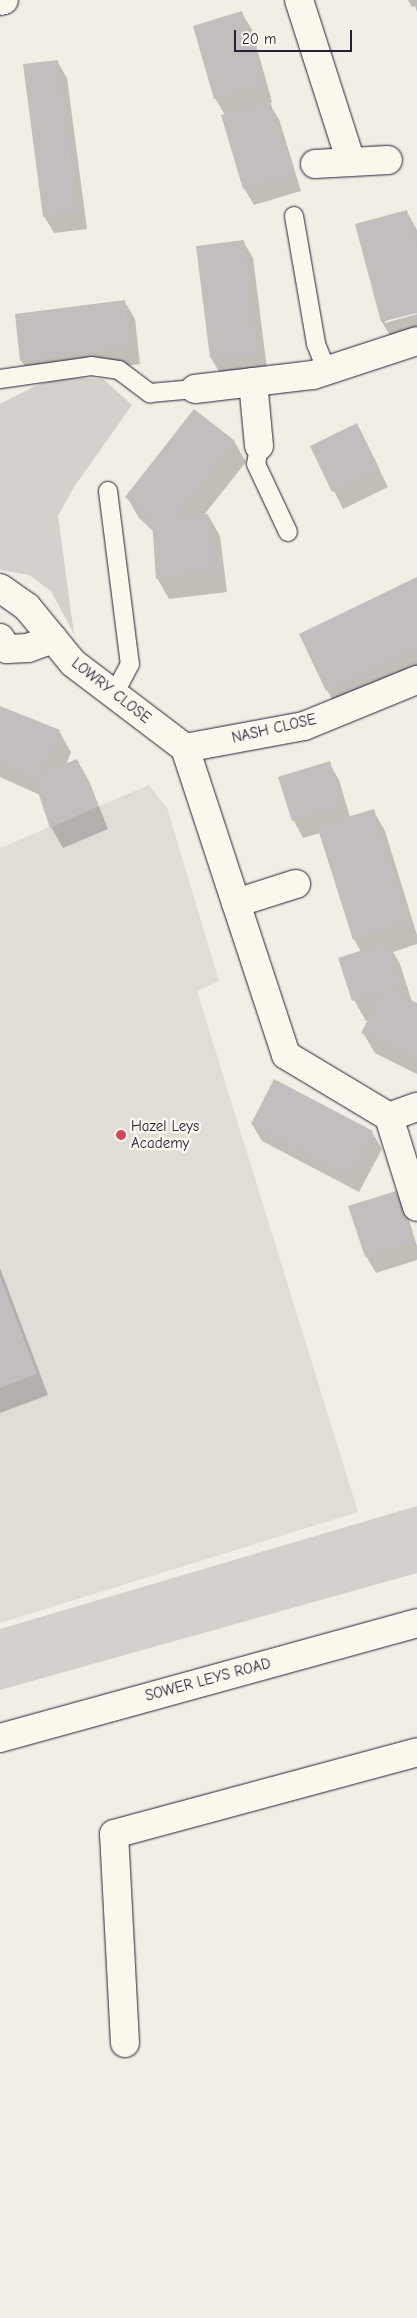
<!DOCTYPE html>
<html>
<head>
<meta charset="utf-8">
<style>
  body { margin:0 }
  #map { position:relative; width:417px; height:2318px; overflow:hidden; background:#f2eee5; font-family:"Comic Neue",sans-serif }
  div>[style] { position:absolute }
  .built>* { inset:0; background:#e0dcd6 }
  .green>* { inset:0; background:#d4d1cc }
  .shadow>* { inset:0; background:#0003 }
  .building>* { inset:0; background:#c2bebe }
  .roads { filter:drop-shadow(0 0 1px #22223b) drop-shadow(0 0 1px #22223b) }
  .lane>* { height:18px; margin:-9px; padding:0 9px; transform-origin:9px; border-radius:9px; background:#fbf7ec }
  .street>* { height:28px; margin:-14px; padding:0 14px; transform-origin:14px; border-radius:14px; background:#fbf7ec }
  .secondary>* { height:28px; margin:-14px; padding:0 14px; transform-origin:14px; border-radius:14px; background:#fbf7ec }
  .dots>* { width:14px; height:14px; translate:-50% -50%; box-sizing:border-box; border:2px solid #fbf7ec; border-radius:50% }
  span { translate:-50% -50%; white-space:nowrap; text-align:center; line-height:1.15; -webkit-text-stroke:5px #fbf7ec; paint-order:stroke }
  .street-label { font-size:15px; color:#22223b }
  .poi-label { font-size:15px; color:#22223b }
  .left { translate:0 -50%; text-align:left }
  .scale { position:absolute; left:234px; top:30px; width:118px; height:22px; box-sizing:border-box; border:2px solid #22223b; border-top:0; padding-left:6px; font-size:15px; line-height:18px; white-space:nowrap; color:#22223b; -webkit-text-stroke:4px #fbf7ec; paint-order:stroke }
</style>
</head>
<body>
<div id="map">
  <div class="built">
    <div style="clip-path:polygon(149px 785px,167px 808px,219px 981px,197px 991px,358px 1512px,0 1623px,0 848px)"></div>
  </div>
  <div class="green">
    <div style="clip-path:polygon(64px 377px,103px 379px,132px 405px,74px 487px,58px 516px,74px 634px,51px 591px,29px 575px,0 570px,0 404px,35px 386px)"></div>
    <div style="clip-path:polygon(417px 1506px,417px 1573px,0 1690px,0 1629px)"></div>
  </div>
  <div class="shadow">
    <div style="clip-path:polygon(408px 0,417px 0,417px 12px,415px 6px,412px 7px)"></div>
    <div style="clip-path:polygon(242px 13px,252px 30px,272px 102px,269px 103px,279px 119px,301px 191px,254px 205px,244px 188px,225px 115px,215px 98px)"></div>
    <div style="clip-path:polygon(57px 61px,67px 78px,87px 229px,54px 233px,44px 216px)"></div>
    <div style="clip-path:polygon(407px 212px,417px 230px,417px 311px,385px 320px,385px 323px,417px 314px,417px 332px,392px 339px,382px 322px,356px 225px)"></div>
    <div style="clip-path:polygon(243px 241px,253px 258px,267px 369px,221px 375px,211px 358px)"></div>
    <div style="clip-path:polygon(125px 302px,135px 319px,140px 364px,31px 377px,21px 360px)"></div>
    <div style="clip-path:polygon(357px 425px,388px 487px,343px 509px,312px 447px)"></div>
    <div style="clip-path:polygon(234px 441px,246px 462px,204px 515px,208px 515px,220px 536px,227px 592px,169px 599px,157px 578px,154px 532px,139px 518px,127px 497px)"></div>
    <div style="clip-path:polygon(417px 578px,417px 674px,339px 711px,327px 690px)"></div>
    <div style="clip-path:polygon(0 707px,59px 731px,71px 752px,66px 765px,77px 760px,89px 781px,108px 829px,63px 848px,51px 827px,40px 795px,0 777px)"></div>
    <div style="clip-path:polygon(329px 763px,339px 780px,350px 817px,373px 810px,385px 831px,417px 935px,417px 944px,393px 952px,400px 964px,412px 1002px,417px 1005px,417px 1074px,375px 1053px,363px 1033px,369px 1020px,366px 1021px,354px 1000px,361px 952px,354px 939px,320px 833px,303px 838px,294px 821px,280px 778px)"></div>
    <div style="clip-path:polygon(274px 1081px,372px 1132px,382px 1149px,359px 1192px,262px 1141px,252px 1124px)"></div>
    <div style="clip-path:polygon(396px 1193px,406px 1210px,417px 1246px,417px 1260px,376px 1273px,366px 1256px)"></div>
    <div style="clip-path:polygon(0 1268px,48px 1395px,0 1413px)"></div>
  </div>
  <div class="building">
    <div style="clip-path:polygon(242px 11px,263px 85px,214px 99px,193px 26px)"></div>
    <div style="clip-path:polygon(58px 60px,78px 212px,43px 217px,23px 64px)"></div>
    <div style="clip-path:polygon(270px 101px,292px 174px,243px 189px,221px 115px)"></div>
    <div style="clip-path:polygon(407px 210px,417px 246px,417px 313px,381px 322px,355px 224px)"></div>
    <div style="clip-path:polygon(244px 240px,258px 353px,210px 358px,196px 246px)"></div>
    <div style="clip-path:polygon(125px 300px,131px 347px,20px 361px,15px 314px)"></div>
    <div style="clip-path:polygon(194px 409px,235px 441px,174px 518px,208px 514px,215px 571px,156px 579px,152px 521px,125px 497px)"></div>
    <div style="clip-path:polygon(357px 423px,380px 470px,332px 492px,310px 446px)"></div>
    <div style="clip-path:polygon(417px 577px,417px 647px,326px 691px,299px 634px)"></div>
    <div style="clip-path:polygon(0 706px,60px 730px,42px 773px,77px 759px,97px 807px,50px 828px,33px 777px,0 762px)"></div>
    <div style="clip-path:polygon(330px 761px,343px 806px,292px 821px,278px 777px)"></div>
    <div style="clip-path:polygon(374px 809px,409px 922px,353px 940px,317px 826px)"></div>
    <div style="clip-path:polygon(388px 942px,402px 984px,388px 989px,417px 1003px,417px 1060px,361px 1033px,383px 991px,352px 1001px,338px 958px)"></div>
    <div style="clip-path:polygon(274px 1079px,373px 1131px,349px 1176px,251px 1124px)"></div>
    <div style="clip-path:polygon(396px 1191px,413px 1242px,365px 1257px,348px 1206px)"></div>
    <div style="clip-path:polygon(0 1276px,37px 1374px,0 1388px)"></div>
  </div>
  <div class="roads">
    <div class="lane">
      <div style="left:294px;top:216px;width:130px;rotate:80.2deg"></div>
      <div style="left:316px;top:344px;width:29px;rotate:68deg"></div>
      <div style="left:0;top:379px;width:92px;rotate:-8.1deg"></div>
      <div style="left:91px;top:366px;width:28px;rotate:8deg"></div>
      <div style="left:119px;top:370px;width:39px;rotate:37deg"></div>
      <div style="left:150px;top:393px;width:45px;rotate:-5.1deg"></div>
      <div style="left:259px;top:446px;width:18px;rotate:99deg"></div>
      <div style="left:256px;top:464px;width:75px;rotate:64.8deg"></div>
      <div style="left:108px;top:491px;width:174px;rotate:82.8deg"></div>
      <div style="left:130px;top:664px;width:34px;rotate:118deg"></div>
    </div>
    <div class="street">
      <div style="left:299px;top:0;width:170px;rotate:72.2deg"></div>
      <div style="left:0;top:1px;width:4px;rotate:-14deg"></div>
      <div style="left:315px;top:164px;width:73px;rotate:-3.1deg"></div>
      <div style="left:253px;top:382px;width:64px;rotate:84.6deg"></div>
      <div style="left:195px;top:389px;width:119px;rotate:-6.8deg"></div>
      <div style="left:313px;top:375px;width:109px;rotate:-18.1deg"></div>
      <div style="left:0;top:588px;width:33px;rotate:35deg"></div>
      <div style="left:27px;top:607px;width:72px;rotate:50.6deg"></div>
      <div style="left:73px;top:663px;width:141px;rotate:37.2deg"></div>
      <div style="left:0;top:638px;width:13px;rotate:58deg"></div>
      <div style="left:7px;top:649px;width:21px;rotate:-3deg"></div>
      <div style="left:28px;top:648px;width:27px;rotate:-20deg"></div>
      <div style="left:185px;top:748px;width:121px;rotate:-10.5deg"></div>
      <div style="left:304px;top:726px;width:122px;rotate:-22.2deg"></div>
      <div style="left:185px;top:748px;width:163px;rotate:71.8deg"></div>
      <div style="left:236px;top:903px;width:63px;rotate:-17.6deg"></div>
      <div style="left:236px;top:903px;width:160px;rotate:71.8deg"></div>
      <div style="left:286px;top:1055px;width:120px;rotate:31deg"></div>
      <div style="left:389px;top:1117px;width:94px;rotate:72.7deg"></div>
      <div style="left:389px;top:1117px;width:30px;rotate:-20deg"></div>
      <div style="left:125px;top:2043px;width:209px;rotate:-93deg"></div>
      <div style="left:114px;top:1834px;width:314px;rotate:-15.1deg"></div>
    </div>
    <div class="secondary">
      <div style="left:0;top:1738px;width:433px;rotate:-15.4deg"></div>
    </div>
  </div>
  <div class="dots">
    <div style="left:121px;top:1135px;background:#d1495b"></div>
  </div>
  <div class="street-label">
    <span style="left:111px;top:691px;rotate:38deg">LOWRY CLOSE</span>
    <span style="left:274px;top:729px;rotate:-13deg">NASH CLOSE</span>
    <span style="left:208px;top:1680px;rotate:-15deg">SOWER LEYS ROAD</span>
  </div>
  <div class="poi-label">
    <span class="left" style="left:131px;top:1135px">Hazel Leys<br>Academy</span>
  </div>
  <div class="scale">20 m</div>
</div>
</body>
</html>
